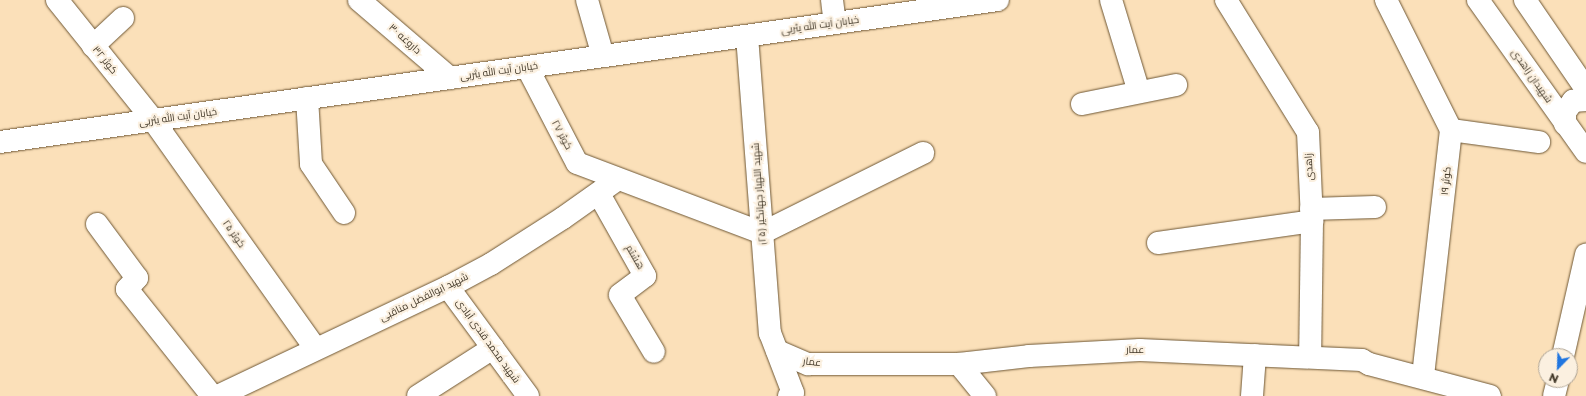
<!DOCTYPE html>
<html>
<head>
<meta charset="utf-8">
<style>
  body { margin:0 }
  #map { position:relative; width:1586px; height:396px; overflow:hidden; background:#fbe0b9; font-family:Montserrat,Cairo,sans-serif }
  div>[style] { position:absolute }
  .roads { filter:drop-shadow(0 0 1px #6e5735) drop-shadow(0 0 1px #6e5735) }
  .minor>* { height:22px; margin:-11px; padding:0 11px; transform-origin:11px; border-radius:11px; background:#fff }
  .secondary>* { height:22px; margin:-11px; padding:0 11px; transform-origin:11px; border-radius:11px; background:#fff }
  span { translate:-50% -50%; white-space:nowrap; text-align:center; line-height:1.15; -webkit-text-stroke:4px #fbf0e0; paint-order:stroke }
  .street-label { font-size:10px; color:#413727 }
  .north { position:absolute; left:1538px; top:348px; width:40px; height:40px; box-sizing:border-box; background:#fbf0e0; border:1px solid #b1a696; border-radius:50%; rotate:203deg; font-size:11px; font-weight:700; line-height:16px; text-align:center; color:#413727 }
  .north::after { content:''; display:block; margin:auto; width:14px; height:18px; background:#2176e0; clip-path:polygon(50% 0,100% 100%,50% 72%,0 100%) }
</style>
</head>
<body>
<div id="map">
  <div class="roads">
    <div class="minor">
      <div style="left:57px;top:0;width:154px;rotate:51.3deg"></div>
      <div style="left:153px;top:120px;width:280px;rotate:54.6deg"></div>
      <div style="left:359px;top:0;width:120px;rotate:40.6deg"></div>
      <div style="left:587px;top:0;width:58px;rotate:74.1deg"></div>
      <div style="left:832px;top:0;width:23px;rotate:83deg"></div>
      <div style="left:1111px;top:0;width:96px;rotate:73.1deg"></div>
      <div style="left:1226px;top:0;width:155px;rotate:58.2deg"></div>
      <div style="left:1308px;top:132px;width:89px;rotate:87.4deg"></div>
      <div style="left:1312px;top:221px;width:136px;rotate:90.8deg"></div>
      <div style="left:1386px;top:0;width:145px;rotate:63.4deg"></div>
      <div style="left:1451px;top:130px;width:249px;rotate:96.5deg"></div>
      <div style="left:747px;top:36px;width:298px;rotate:85.6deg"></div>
      <div style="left:770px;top:333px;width:64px;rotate:69deg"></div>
      <div style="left:793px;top:393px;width:5px;rotate:143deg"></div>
      <div style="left:93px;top:46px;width:41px;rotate:-43deg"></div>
      <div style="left:527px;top:67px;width:108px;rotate:62.5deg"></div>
      <div style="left:577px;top:163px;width:198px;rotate:20.7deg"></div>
      <div style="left:762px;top:233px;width:180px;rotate:-26.4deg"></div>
      <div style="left:307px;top:98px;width:66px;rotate:86.5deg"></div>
      <div style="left:311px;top:164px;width:59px;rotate:56deg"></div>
      <div style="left:1082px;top:104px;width:96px;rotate:-11.4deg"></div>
      <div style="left:1451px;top:130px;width:89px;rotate:7.8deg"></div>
      <div style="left:599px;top:194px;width:94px;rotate:60.7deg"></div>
      <div style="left:645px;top:276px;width:31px;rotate:143deg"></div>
      <div style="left:620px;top:295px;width:66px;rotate:59.2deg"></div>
      <div style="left:1311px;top:209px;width:64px;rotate:-1.8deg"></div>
      <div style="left:97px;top:224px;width:67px;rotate:53.5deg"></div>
      <div style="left:137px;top:278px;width:15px;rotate:132deg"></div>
      <div style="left:127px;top:289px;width:137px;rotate:51.5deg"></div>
      <div style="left:1158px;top:243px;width:156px;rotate:-8.1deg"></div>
      <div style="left:448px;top:287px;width:135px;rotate:53.7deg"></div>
      <div style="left:777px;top:351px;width:34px;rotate:23deg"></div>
      <div style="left:808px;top:364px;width:151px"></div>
      <div style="left:959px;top:364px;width:70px;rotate:-6.5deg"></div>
      <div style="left:1029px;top:356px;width:111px;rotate:-3.1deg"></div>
      <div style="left:1140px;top:350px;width:222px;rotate:2.6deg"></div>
      <div style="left:1362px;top:360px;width:8px;rotate:30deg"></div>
      <div style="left:1369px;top:364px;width:125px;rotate:14.8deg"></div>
      <div style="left:1563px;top:356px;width:104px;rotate:-77.2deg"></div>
      <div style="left:959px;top:364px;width:41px;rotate:50.9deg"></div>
      <div style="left:218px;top:396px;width:255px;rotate:-25.4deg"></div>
      <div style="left:448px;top:287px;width:49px;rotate:-28.1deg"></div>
      <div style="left:491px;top:264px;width:85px;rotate:-32.6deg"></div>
      <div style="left:563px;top:218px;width:67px;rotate:-35.3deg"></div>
      <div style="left:418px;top:396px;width:89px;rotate:-32.6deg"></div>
      <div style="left:1252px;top:396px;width:41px;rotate:-85.8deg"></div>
      <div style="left:1554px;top:396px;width:16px;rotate:-76deg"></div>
    </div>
    <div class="secondary">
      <div style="left:1478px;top:0;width:186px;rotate:54.6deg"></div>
      <div style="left:1525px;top:0;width:108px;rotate:55.6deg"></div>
      <div style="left:1565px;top:124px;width:12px;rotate:-90deg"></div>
      <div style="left:1565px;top:112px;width:14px;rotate:-54deg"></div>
      <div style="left:1573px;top:101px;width:13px;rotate:-4deg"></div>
      <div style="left:0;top:142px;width:1008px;rotate:-8.1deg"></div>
    </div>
  </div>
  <div class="street-label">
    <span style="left:820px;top:25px;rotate:-8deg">خیابان آیت الله یثربی</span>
    <span style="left:405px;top:39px;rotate:42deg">داروغه ۳۰</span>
    <span style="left:105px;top:60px;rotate:51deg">کوثر ۳۲</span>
    <span style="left:499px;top:71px;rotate:-8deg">خیابان آیت الله یثربی</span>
    <span style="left:1532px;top:76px;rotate:55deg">شهیدان زاهدی</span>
    <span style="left:178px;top:117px;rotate:-8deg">خیابان آیت الله یثربی</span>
    <span style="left:562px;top:135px;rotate:62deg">کوثر ۲۷</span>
    <span style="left:1309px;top:167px;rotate:-93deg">زاهدی</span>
    <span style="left:1446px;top:181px;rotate:-84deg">کوثر ۱۹</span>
    <span style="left:759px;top:194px;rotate:-94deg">شهید اللهیار جهانگیر (۲۵)</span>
    <span style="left:234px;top:234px;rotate:55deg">کوثر ۲۵</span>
    <span style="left:635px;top:257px;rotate:60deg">هشتم</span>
    <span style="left:424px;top:297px;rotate:-26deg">شهید ابوالفضل مناقبی</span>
    <span style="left:488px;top:341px;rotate:54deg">شهید محمد قندی آبادی</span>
    <span style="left:1135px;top:350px">عمار</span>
    <span style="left:812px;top:362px;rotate:6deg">عمار</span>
  </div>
  <div class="north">N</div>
</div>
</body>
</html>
